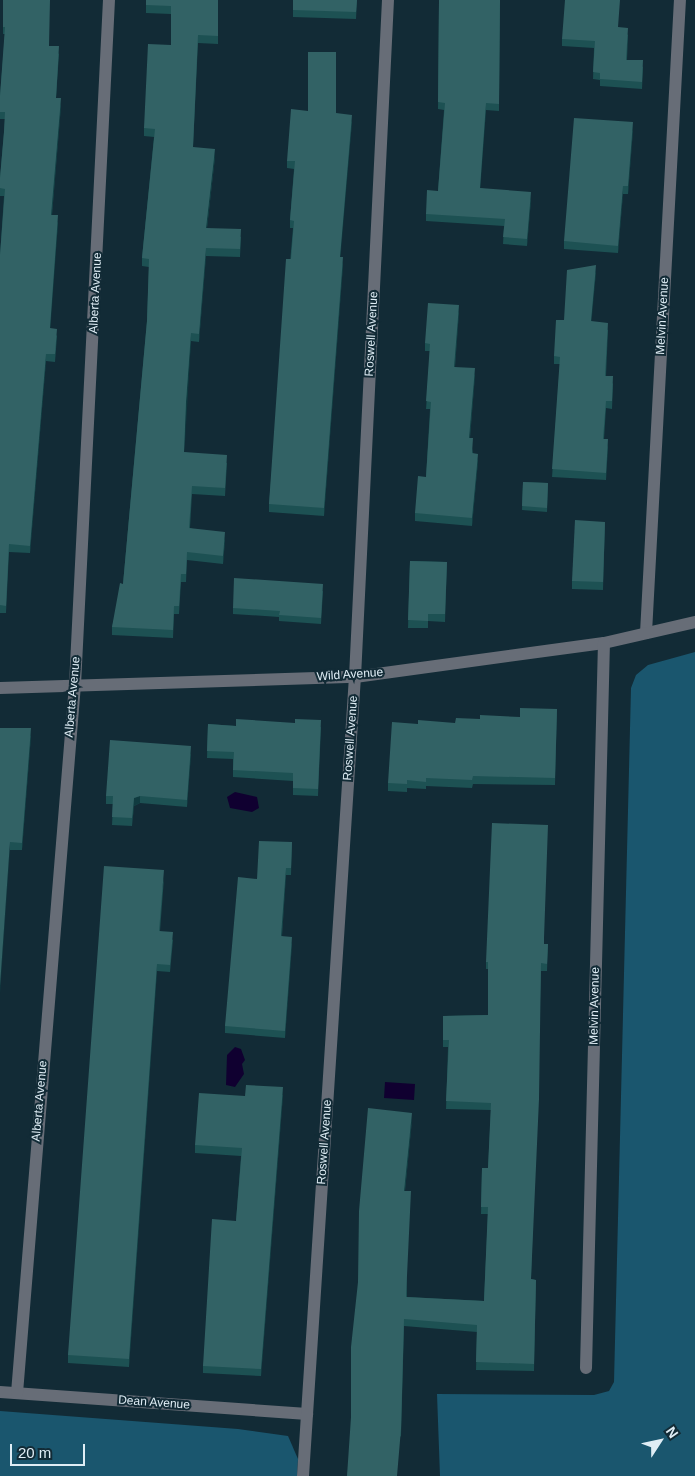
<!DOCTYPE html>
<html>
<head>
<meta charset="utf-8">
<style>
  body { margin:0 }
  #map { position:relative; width:695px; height:1476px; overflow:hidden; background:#122b36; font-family:Arial,sans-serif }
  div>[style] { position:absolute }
  .green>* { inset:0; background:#1a566e }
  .water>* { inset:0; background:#100030 }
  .street>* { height:12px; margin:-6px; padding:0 6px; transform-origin:6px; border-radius:6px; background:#676d77 }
  .wall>* { inset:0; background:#1d5153 }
  .shaded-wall>* { inset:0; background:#103b40 }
  .building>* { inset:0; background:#326265 }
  span { translate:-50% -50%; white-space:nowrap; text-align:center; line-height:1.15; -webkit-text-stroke:4px #122b36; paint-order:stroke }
  .street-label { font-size:12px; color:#dfedf5 }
  .north { position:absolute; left:635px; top:1416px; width:50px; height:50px; -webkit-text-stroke:4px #122b36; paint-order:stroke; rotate:55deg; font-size:14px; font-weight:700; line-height:20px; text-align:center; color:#dfedf5 }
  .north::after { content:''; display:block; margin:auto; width:18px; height:22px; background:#dfedf5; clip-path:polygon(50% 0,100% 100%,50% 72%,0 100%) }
  .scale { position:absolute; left:10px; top:1444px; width:75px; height:22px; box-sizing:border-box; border:2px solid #dfedf5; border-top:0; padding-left:6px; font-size:15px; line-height:18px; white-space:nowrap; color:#dfedf5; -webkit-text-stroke:4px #122b36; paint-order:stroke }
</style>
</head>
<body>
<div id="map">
  <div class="green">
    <div style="clip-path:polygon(695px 652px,695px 1476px,440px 1476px,437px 1394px,594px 1395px,609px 1391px,614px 1382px,631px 688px,636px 675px,648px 665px)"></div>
    <div style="clip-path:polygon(0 1411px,238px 1429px,288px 1436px,298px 1459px,297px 1476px,0 1476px)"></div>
  </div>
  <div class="water">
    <div style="clip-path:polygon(235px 792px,257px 797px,259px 808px,252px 812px,230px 808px,227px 797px)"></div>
    <div style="clip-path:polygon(235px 1047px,241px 1049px,245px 1060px,242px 1064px,244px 1074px,235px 1087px,226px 1085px,227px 1055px)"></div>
    <div style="clip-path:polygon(385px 1082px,415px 1084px,414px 1100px,384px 1098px)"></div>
  </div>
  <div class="street">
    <div style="left:646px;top:633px;width:634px;rotate:-86.93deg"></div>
    <div style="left:0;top:688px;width:355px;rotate:-1.8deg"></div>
    <div style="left:355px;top:677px;width:251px;rotate:-7.8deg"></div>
    <div style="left:604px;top:643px;width:93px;rotate:-13deg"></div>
    <div style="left:586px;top:1368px;width:725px;rotate:-88.58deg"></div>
    <div style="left:0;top:1392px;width:308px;rotate:4.1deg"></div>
    <div style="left:17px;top:1393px;width:710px;rotate:-85.32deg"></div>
    <div style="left:75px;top:685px;width:686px;rotate:-87.16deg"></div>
    <div style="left:303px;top:1476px;width:801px;rotate:-86.28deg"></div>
    <div style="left:355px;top:677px;width:678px;rotate:-87.21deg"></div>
  </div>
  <div class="wall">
    <div style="clip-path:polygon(3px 0,49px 46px,59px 54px,56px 98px,61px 106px,52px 215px,58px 223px,50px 328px,57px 336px,55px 362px,46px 361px,30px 553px,9px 552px,6px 613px,0 613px,0 256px,4px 196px,0 196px,0 178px,4px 132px,5px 119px,0 119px,0 96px,5px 34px,3px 34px)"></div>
    <div style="clip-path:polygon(146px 0,218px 0,218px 44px,198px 43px,193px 147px,215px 157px,207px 228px,241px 237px,240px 257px,206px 256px,199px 342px,191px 341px,186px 410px,184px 452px,227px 463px,225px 496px,192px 494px,190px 528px,225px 540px,223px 564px,187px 560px,186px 582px,181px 582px,179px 614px,174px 614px,173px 638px,112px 635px,112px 627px,123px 584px,147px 321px,149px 267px,142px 266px,142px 258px,154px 137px,144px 136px,144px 128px,171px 45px,171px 14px,146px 13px)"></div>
    <div style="clip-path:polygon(293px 0,357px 0,356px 19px,293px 17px)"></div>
    <div style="clip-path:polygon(439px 0,500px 0,499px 111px,486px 110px,480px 188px,531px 200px,527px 246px,503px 244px,504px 226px,426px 221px,426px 214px,438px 191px,444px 110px,438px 109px)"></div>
    <div style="clip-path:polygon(618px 27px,628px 35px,627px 60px,643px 67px,642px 89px,600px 86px,600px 80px,593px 79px,594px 48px,562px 46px,562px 39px)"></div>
    <div style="clip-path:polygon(336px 113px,352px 122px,340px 257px,343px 265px,324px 516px,269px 512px,269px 504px,293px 228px,290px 228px,290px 220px,294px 169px,287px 168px,287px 161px)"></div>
    <div style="clip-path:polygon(633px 130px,628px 194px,623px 194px,618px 253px,564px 249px,564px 241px)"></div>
    <div style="clip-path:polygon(596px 272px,591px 322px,608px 330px,606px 376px,613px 384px,612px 409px,606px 408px,604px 439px,608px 447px,606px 480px,552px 477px,560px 364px,554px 364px,554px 356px,564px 320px)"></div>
    <div style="clip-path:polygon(459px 312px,455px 367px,475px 375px,470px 438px,473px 453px,478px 461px,472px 526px,415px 521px,415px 513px,426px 477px,430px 409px,426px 409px,430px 351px,425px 351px,425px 343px)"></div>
    <div style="clip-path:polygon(523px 482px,548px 483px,547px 512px,522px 510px)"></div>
    <div style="clip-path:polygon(605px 522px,603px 590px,572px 589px,572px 581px)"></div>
    <div style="clip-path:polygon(410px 561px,447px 562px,445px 622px,428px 621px,428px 628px,408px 628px)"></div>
    <div style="clip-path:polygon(323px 591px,321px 624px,279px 621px,279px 617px,233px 614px,233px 608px)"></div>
    <div style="clip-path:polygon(557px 709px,555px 785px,473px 784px,472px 788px,426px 786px,426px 789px,407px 788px,407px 792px,388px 791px,388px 783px,418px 724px,455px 723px,480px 719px,520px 717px)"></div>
    <div style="clip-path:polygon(208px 724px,236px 726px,321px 727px,318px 796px,293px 795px,293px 781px,233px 777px,233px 759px,207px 758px)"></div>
    <div style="clip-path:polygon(0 728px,31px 736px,22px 850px,10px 850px)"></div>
    <div style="clip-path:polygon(191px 754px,187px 807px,140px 803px,134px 806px,132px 826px,112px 825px,113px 804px,106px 804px,106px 796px)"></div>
    <div style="clip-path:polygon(292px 842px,291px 875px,286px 875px,282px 936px,292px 944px,285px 1038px,225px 1033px,225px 1026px,257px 879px)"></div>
    <div style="clip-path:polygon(164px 878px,160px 931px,173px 940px,170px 972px,157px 971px,129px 1367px,68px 1363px,68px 1355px)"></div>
    <div style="clip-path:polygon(544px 944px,548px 944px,547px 971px,541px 971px,531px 1279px,536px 1280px,534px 1371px,476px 1370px,477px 1332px,404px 1326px,401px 1436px,347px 1476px,412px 1120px,405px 1191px,407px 1297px,484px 1301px,488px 1214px,481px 1214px,482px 1168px,488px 1168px,491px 1110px,446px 1109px,448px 1047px,443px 1047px,443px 1016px,488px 1015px,488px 969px,486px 969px,486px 962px)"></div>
    <div style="clip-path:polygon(283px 1095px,261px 1376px,203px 1373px,203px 1366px,236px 1221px,241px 1156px,195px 1153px,195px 1145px,245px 1096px)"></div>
  </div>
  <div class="shaded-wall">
    <div style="clip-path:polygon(61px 98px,61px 106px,51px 222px,51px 215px)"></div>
    <div style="clip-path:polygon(486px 103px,486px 110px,480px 195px,480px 188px)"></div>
    <div style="clip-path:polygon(352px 115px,352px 122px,340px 264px,340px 257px)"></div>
    <div style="clip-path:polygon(633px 122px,633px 130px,628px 194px,628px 186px)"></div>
    <div style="clip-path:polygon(215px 149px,215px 157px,206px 236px,206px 228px)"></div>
    <div style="clip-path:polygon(623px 186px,623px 194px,618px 253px,618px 246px)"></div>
    <div style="clip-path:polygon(531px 192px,531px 200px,527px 246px,527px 239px)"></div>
    <div style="clip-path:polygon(58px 215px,58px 223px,50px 336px,50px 328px)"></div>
    <div style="clip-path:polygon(206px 248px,206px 256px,199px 342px,199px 334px)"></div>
    <div style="clip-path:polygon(343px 257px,343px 265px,324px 516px,324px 508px)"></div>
    <div style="clip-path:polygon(596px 265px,596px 272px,591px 329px,591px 321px)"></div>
    <div style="clip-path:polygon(459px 305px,459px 312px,454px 374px,454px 367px)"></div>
    <div style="clip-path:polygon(191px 333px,191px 341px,184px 460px,186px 402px)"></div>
    <div style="clip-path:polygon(46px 354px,46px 361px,30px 553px,30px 546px)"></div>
    <div style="clip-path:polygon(475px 368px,475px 375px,469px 446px,469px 438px)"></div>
    <div style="clip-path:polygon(608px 439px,608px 447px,606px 480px,606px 473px)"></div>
    <div style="clip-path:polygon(478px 454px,478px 461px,472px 526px,472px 518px)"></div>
    <div style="clip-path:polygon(225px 532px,225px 540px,223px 564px,223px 556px)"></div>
    <div style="clip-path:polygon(31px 728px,31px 736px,22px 850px,22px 843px)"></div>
    <div style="clip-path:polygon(191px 746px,191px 754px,187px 807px,187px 800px)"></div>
    <div style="clip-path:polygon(140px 796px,140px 803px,134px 806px,132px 826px,134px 798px)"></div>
    <div style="clip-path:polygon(10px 842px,10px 850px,0 994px,0 986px)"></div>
    <div style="clip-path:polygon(286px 868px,286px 875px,281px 943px,281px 936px)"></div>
    <div style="clip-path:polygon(292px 937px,292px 944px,285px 1038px,285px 1031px)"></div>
    <div style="clip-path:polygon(157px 964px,157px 971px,129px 1367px,129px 1359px)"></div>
    <div style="clip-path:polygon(283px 1087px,283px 1095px,261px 1376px,261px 1369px)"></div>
    <div style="clip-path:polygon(412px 1113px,412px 1120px,404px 1198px,404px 1191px)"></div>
  </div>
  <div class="building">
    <div style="clip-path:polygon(3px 0,50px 0,49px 46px,59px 46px,56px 98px,61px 98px,51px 215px,58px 215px,50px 328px,57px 329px,55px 354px,46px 354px,30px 546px,9px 544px,6px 606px,0 605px,0 255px,5px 189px,0 188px,0 178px,4px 132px,5px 112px,0 112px,0 96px,5px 27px,3px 27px)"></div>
    <div style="clip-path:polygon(146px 0,218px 0,218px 36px,198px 35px,193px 147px,215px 149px,206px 228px,241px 229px,240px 249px,206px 248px,199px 334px,191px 333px,186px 402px,184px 452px,227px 455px,225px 488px,192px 486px,189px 528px,225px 532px,223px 556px,187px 552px,186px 574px,181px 574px,179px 606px,174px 606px,173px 630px,112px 627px,120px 583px,123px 584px,147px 321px,149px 259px,142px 258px,155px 129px,144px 128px,148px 44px,171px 45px,171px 6px,146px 5px)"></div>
    <div style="clip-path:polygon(293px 0,357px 0,356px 12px,293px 10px)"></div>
    <div style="clip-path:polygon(439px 0,500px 0,499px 104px,486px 103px,480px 188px,531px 192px,527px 239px,503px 237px,505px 219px,426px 214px,427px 190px,438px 191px,445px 103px,438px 102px)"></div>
    <div style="clip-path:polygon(565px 0,620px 0,618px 27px,628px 28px,626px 60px,643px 60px,642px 82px,600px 79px,600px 73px,593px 72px,595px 41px,562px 39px)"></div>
    <div style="clip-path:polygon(308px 52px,336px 52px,336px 113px,352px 115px,340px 257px,343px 257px,324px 508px,269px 504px,286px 259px,291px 259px,294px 221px,290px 220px,295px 161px,287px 161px,291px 109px,308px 111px)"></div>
    <div style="clip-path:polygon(574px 118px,633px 122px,628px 186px,623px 186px,618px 246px,564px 241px)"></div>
    <div style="clip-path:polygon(596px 265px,591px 321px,608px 323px,605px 376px,613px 376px,612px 401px,606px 401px,603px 439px,608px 439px,606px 473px,552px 469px,560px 357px,554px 356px,556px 320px,564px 320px,567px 270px)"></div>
    <div style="clip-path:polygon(428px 303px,459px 305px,454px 367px,475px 368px,469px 438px,473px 438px,472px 453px,478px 454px,472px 518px,415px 513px,418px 476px,426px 477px,431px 402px,426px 401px,430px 344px,425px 343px)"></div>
    <div style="clip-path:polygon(523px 482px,548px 483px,547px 508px,522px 506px)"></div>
    <div style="clip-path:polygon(575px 520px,605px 522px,603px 582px,572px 581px)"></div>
    <div style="clip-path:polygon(410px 561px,447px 562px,445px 614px,428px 614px,428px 621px,408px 620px)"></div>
    <div style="clip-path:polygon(234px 578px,323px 584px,321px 618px,279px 615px,280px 611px,233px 608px)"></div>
    <div style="clip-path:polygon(520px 708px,557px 709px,555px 778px,473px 776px,472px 780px,426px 778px,426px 782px,407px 780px,407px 784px,388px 783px,392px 722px,418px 724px,418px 720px,455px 723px,456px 718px,480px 719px,480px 715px,520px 717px)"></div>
    <div style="clip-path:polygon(236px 719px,295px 723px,295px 719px,321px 720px,318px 789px,293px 788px,293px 773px,233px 770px,234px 752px,207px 751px,208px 724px,236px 726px)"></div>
    <div style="clip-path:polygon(0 728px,31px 728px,22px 843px,10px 842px,0 986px)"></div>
    <div style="clip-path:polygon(110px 740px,191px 746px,187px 800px,140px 796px,134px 798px,132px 818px,112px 817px,113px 796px,106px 796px)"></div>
    <div style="clip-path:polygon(492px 823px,548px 825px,544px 938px,544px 944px,548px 944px,547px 964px,541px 963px,539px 1099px,531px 1279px,536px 1280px,534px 1364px,476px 1362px,477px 1325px,404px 1319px,401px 1429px,397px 1476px,347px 1476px,351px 1417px,351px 1347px,358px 1282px,359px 1211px,368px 1108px,412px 1113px,404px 1191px,411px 1191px,406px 1297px,484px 1301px,488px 1207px,481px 1207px,482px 1168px,488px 1168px,491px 1103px,446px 1101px,449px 1040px,443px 1040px,443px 1016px,488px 1015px,488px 962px,486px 962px)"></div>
    <div style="clip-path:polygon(259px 841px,292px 842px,291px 868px,286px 868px,281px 936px,292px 937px,285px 1031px,225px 1026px,238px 877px,257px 879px)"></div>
    <div style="clip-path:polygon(104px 866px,164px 870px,159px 931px,173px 932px,170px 965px,157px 964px,129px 1359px,68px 1355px)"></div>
    <div style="clip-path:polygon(246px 1085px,283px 1087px,261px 1369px,203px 1366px,212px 1219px,236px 1221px,242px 1148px,195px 1145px,199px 1093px,245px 1096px)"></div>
  </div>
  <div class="street-label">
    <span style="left:96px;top:293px;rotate:-87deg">Alberta Avenue</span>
    <span style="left:663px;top:316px;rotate:-87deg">Melvin Avenue</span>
    <span style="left:372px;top:334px;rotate:-87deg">Roswell Avenue</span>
    <span style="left:350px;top:675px;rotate:-4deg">Wild Avenue</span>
    <span style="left:73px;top:697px;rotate:-85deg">Alberta Avenue</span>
    <span style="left:351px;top:738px;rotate:-86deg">Roswell Avenue</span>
    <span style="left:595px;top:1006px;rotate:-89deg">Melvin Avenue</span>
    <span style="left:40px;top:1101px;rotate:-85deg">Alberta Avenue</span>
    <span style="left:325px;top:1142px;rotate:-86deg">Roswell Avenue</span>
    <span style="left:154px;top:1403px;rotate:4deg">Dean Avenue</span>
  </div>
  <div class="north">N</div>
  <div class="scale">20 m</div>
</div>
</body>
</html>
